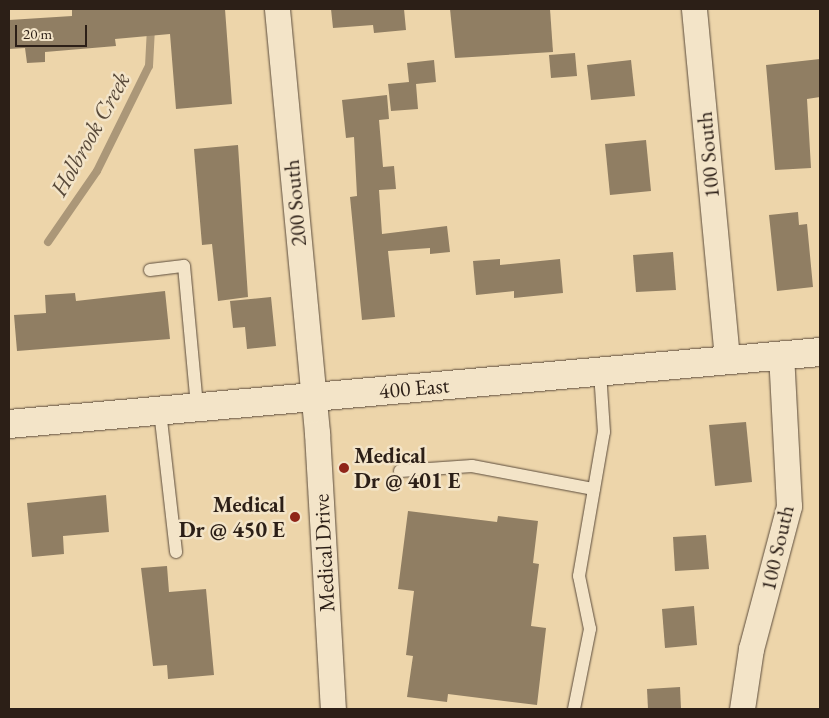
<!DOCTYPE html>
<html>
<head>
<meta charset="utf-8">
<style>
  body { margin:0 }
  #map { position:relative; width:829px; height:718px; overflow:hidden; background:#edd5aa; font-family:"EB Garamond",serif }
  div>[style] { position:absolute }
  .stream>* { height:8px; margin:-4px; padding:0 4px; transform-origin:4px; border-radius:4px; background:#ab9778 }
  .building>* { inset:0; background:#907e63 }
  .roads { filter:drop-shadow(0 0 1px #5c4c3c) drop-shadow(0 0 1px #5c4c3c) }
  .service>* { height:12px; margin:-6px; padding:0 6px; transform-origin:6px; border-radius:6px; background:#f3e4c8 }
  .minor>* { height:25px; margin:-12.5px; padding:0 12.5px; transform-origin:12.5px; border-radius:12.5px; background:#f3e4c8 }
  .secondary>* { height:28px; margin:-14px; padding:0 14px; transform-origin:14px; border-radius:14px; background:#f3e4c8 }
  .dots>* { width:14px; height:14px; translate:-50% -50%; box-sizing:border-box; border:2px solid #f3e4c8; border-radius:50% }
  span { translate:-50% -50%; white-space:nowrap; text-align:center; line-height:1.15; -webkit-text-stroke:5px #f3e4c8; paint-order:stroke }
  .street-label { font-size:22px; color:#2c1f17 }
  .poi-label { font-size:22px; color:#2c1f17; font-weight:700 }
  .left { translate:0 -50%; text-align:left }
  .right { translate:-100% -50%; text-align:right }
  .water-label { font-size:24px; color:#584939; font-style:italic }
  .frame { position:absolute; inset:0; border:10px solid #2c1f17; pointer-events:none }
  .scale { position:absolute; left:15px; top:25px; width:72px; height:22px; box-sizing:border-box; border:2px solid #2c1f17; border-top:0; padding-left:6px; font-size:15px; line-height:18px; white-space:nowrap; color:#2c1f17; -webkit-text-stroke:4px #f3e4c8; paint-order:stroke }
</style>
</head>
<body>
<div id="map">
  <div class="stream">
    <div style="left:48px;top:242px;width:86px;rotate:-55.4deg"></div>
    <div style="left:97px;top:171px;width:117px;rotate:-63.7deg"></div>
    <div style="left:149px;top:66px;width:57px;rotate:-87deg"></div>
  </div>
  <div class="building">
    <div style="clip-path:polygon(72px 9px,225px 9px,232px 104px,176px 109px,170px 34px,115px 39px,116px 46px,45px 52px,45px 62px,27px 63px,25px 48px,9px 49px,9px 20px,72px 16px)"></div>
    <div style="clip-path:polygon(331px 9px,404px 9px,406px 30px,374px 33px,373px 25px,333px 28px)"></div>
    <div style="clip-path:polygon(450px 9px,550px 9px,553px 52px,455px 58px)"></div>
    <div style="clip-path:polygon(575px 53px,577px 76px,551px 78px,549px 55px)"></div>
    <div style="clip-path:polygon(820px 59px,820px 97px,807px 99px,811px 168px,775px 170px,766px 65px)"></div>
    <div style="clip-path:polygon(434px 60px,436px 82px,416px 84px,418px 109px,391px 111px,388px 84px,409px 82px,407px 63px)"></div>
    <div style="clip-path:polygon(631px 60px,635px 96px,591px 100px,587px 65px)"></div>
    <div style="clip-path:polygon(387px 95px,389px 119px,379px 120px,383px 167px,394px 166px,396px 189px,379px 190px,382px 234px,447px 226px,450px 252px,430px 254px,430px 248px,388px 251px,395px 317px,362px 320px,350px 197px,357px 196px,354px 137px,346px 138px,342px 100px)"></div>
    <div style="clip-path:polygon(646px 140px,651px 191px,610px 195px,605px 144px)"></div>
    <div style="clip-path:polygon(238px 145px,248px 297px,218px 301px,212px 244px,202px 245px,194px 149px)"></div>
    <div style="clip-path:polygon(798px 212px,799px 225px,807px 224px,813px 287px,777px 291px,769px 215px)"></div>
    <div style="clip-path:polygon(673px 252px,676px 290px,636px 292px,633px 255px)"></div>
    <div style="clip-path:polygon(500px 259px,500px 265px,560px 259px,563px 293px,514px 298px,514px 291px,476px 295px,473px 261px)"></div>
    <div style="clip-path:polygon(165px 291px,170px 339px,17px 351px,14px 315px,46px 313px,45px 295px,75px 293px,76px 301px)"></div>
    <div style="clip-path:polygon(271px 297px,276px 346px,247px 349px,245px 327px,233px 328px,230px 301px)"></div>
    <div style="clip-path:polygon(746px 422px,752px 482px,715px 486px,709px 425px)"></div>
    <div style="clip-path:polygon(106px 495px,109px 532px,63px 536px,64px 554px,32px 557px,27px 503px)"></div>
    <div style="clip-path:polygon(408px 511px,497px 522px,498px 516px,538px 521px,533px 563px,539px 564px,531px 626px,546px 628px,537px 705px,448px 694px,447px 702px,407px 697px,413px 656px,406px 655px,414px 591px,398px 589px)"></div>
    <div style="clip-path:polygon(706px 535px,709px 569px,675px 571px,673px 537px)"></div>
    <div style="clip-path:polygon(167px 566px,169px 592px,206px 589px,214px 675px,168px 679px,167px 665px,153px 666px,141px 568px)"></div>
    <div style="clip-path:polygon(694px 606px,697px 645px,665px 648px,662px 609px)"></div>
    <div style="clip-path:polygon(680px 687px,681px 709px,648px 709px,647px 689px)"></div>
  </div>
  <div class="roads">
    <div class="service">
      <div style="left:150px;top:270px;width:34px;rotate:-7deg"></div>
      <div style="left:184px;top:266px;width:142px;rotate:84.7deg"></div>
      <div style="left:160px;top:411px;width:142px;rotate:83.5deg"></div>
      <div style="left:400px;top:471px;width:72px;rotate:-4deg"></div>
      <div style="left:472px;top:466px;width:124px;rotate:10.7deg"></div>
      <div style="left:574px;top:709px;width:82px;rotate:-78.7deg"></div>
      <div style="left:590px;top:629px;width:54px;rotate:-101.7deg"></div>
      <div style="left:579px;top:576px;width:146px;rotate:-80.2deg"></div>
      <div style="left:604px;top:432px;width:61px;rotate:-93.8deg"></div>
    </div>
    <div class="minor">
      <div style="left:277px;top:9px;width:426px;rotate:84.6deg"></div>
      <div style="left:317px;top:433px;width:276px;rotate:86.7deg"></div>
      <div style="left:694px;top:9px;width:353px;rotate:84.6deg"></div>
      <div style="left:742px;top:709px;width:61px;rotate:-81.5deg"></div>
      <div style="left:751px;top:649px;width:148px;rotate:-75.1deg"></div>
      <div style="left:789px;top:506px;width:151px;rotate:-93deg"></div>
    </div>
    <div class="secondary">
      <div style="left:9px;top:424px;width:814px;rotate:-5.07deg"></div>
    </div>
  </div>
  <div class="dots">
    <div style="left:344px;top:468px;background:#8f2418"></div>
    <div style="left:295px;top:517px;background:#8f2418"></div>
  </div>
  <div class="street-label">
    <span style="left:708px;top:155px;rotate:-95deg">100 South</span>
    <span style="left:295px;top:203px;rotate:-95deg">200 South</span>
    <span style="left:414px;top:388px;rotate:-5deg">400 East</span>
    <span style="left:777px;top:548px;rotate:-77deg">100 South</span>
    <span style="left:324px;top:553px;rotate:-93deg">Medical Drive</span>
  </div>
  <div class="poi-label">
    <span class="left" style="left:354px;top:468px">Medical<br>Dr @ 401 E</span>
    <span class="right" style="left:285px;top:517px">Medical<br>Dr @ 450 E</span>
  </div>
  <div class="water-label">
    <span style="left:90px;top:134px;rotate:-61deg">Holbrook Creek</span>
  </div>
  <div class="frame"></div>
  <div class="scale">20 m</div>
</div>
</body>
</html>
